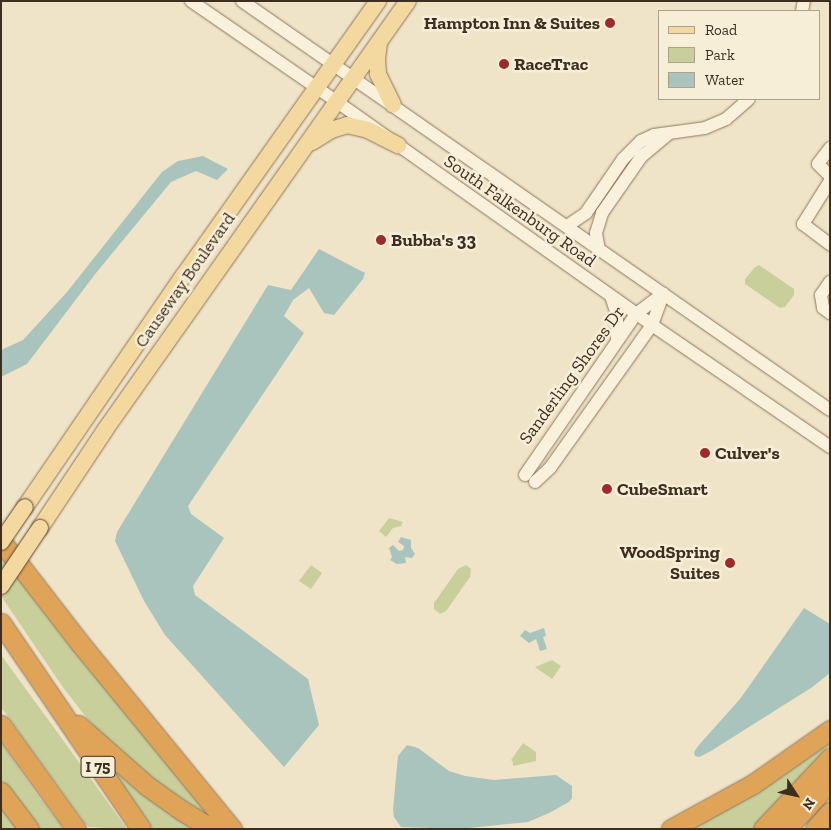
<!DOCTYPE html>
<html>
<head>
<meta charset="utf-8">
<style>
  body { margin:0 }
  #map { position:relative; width:831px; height:830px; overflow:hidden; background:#f0e4c8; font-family:"Zilla Slab",serif }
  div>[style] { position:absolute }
  .green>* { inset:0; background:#c9cf9b }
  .water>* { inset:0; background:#a9c4bc }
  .roads { filter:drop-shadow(0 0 1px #8d765c) drop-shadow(0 0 1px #8d765c) }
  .minor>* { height:12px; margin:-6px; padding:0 6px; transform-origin:6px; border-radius:6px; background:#faf1dc }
  .major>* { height:16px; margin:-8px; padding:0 8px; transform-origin:8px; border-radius:8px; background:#f3d9a0 }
  .highway>* { height:19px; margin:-9.5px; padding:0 9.5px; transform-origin:9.5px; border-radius:9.5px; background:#e0a458 }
  .bridges { filter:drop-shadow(0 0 1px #5b4430) drop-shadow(0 0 1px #5b4430) }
  .major-bridge>* { height:16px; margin:-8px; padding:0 8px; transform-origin:8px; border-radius:8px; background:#f3d9a0 }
  .dots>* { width:14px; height:14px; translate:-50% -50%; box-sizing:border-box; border:2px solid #f7eed8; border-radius:50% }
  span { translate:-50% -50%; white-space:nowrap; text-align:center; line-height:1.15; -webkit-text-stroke:5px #f7eed8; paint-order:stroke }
  .shield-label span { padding:1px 4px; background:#f7eed8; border:1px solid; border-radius:4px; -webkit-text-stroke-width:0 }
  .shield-label { font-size:16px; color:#3d2e20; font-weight:700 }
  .poi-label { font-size:18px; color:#3d2e20; font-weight:700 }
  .right { translate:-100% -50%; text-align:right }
  .left { translate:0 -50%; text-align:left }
  .street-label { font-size:18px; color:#3d2e20 }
  .frame { position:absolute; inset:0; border:2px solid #3d2e20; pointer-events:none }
  .legend { position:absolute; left:658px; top:10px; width:162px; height:90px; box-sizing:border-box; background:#f7eed8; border:1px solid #ada18e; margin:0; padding:6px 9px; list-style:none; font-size:15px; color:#3d2e20 }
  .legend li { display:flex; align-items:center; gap:10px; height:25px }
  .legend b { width:25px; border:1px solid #ada18e }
  .north { position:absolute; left:771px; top:770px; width:50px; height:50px; -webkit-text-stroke:4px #f7eed8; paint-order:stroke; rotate:125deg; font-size:14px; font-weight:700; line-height:20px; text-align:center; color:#3d2e20 }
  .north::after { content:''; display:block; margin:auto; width:18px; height:22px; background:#3d2e20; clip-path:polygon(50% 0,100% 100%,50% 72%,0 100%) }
</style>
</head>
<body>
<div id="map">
  <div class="green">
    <div style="clip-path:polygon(759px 265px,794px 289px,794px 295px,785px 307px,780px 308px,745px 284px,745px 279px,755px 267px)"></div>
    <div style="clip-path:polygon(389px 518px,403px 522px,401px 526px,393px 528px,386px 537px,379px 531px)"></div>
    <div style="clip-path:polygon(1px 554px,22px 583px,212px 818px,157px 783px,100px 733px,86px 717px,62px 686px,1px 596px)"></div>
    <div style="clip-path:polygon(311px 565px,322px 573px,311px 589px,299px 581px)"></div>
    <div style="clip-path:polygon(466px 565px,471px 569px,470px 577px,446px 611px,440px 614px,434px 609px,434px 603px,458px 569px)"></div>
    <div style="clip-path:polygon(1px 655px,55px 729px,127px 829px,88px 827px,1px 707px)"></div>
    <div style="clip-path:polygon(552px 660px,561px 666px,552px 679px,535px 667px)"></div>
    <div style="clip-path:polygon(830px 738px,830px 745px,757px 829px,686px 829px)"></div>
    <div style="clip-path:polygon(1px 743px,36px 793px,63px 829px,35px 829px,1px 781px)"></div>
    <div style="clip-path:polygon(523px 743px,536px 752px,536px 761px,513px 766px,513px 762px,511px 760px)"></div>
    <div style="clip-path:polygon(104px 758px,199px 829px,153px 829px)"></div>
    <div style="clip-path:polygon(1px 807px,18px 829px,1px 829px)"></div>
  </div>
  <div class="water">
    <div style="clip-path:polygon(203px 156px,228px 169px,217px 180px,196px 171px,171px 182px,96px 273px,27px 364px,1px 377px,1px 350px,23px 340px,67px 292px,162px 172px,178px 161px)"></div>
    <div style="clip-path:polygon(319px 249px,365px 273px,363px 279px,334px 315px,324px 313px,309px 288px,293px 300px,284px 316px,304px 333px,188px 506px,191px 514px,224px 538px,193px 586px,195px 595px,308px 679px,319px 725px,284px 767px,165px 635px,144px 601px,115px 541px,117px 532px,268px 285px,291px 290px)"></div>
    <div style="clip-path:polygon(401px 537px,411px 540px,411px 548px,415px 554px,412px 558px,405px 557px,406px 563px,397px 564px,390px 560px,392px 557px,389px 548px,393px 545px,399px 551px,403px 550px,404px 546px,398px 542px)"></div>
    <div style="clip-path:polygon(804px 608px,830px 624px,830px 673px,811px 688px,711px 751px,699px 757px,695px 756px,694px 752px,698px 746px,740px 699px)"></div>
    <div style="clip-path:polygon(544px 628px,546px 636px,543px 637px,547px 649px,540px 651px,536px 639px,529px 643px,520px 636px,525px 630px,530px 633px)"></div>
    <div style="clip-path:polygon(407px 745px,418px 748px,449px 771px,465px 776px,494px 780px,556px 775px,572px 786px,572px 798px,569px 802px,549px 813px,528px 822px,460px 829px,401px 827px,394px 817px,393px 809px,398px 756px)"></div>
  </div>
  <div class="roads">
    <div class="minor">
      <div style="left:191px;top:1px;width:176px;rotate:34.6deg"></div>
      <div style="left:336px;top:101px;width:387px;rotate:35.3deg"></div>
      <div style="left:652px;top:325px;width:216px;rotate:34.4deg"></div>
      <div style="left:242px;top:1px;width:716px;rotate:34.82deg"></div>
      <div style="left:802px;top:11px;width:10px;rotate:-79deg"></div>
      <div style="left:830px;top:148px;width:20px;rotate:127deg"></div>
      <div style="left:818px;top:164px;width:17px;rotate:45deg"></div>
      <div style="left:830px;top:181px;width:51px;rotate:122.1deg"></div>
      <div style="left:803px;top:224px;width:34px;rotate:37deg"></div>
      <div style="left:567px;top:226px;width:23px;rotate:-34deg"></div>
      <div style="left:586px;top:213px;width:65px;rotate:-55.6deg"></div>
      <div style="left:623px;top:159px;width:25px;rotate:-45deg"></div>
      <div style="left:641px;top:141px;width:14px;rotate:-25deg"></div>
      <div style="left:654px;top:135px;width:51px;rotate:-7.8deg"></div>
      <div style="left:705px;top:128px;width:23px;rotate:-23deg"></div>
      <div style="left:726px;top:119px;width:30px;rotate:-41deg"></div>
      <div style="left:599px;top:250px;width:17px;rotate:-100deg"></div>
      <div style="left:596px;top:233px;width:21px;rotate:-73deg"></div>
      <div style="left:602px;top:213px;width:68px;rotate:-55.1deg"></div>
      <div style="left:641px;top:157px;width:35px;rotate:-40deg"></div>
      <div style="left:830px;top:282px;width:16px;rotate:125deg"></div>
      <div style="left:821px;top:295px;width:13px;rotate:81deg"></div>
      <div style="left:823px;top:308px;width:9px;rotate:36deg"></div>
      <div style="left:611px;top:296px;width:20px;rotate:72deg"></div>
      <div style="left:617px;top:315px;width:24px;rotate:90deg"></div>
      <div style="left:525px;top:475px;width:196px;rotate:-55.4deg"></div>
      <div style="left:636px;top:314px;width:34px;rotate:-37deg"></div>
      <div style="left:535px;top:482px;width:21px;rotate:-43deg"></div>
      <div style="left:550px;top:468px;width:176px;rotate:-54.5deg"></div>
      <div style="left:652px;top:325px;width:33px;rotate:-70deg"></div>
    </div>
    <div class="major">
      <div style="left:379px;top:44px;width:15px;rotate:98deg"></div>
      <div style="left:377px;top:59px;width:15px;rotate:86deg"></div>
      <div style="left:378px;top:74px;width:34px;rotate:64deg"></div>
      <div style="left:312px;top:142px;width:22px;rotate:-32deg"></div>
      <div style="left:331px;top:130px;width:17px;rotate:-17deg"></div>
      <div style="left:347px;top:125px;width:22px;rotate:13deg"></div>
      <div style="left:368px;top:130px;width:34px;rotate:27deg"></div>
      <div style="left:25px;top:507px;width:281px;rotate:-55.6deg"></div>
      <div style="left:184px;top:275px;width:336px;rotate:-54.7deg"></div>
      <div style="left:40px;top:528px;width:118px;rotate:-56.4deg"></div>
      <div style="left:105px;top:430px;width:525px;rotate:-54.77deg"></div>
    </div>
    <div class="highway">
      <div style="left:1px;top:541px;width:128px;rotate:52.3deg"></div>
      <div style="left:79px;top:642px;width:242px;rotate:50.7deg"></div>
      <div style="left:1px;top:623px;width:249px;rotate:55.8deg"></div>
      <div style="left:1px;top:725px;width:128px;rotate:54.2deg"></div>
      <div style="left:78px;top:725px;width:91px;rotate:41.4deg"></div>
      <div style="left:146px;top:785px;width:43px;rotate:35.5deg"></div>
      <div style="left:181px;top:810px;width:37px;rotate:31deg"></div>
      <div style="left:1px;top:792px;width:46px;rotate:52.9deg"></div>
      <div style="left:671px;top:829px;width:94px;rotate:-28.8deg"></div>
      <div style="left:753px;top:784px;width:94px;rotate:-35deg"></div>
      <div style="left:763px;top:829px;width:98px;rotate:-46.7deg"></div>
      <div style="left:786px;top:829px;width:64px;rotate:-46.9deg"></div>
      <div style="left:815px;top:829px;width:23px;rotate:-49deg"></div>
    </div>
  </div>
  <div class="bridges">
    <div class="major-bridge">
      <div style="left:1px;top:542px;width:42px;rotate:-55.6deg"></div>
      <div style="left:1px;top:586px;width:70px;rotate:-56.1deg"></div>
    </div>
  </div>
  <div class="dots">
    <div style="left:610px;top:23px;background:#9e2a2b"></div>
    <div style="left:504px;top:64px;background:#9e2a2b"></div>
    <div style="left:381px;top:240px;background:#9e2a2b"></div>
    <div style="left:705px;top:453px;background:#9e2a2b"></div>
    <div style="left:607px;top:489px;background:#9e2a2b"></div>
    <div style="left:730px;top:563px;background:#9e2a2b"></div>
  </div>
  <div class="shield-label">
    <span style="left:98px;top:767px">I 75</span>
  </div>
  <div class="poi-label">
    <span class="right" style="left:600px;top:23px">Hampton Inn &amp; Suites</span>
    <span class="left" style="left:514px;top:64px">RaceTrac</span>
    <span class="left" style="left:391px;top:240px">Bubba's 33</span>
    <span class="left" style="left:715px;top:453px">Culver's</span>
    <span class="left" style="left:617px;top:489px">CubeSmart</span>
    <span class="right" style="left:720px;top:563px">WoodSpring<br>Suites</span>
  </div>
  <div class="street-label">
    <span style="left:520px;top:211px;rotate:35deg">South Falkenburg Road</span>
    <span style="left:185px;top:280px;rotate:-55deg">Causeway Boulevard</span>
    <span style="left:572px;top:375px;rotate:-54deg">Sanderling Shores Dr</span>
  </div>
  <div class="frame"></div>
  <ul class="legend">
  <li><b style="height:6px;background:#f3d9a0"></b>Road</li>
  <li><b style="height:14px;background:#c9cf9b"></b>Park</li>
  <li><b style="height:14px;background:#a9c4bc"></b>Water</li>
  </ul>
  <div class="north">N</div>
</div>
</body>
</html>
